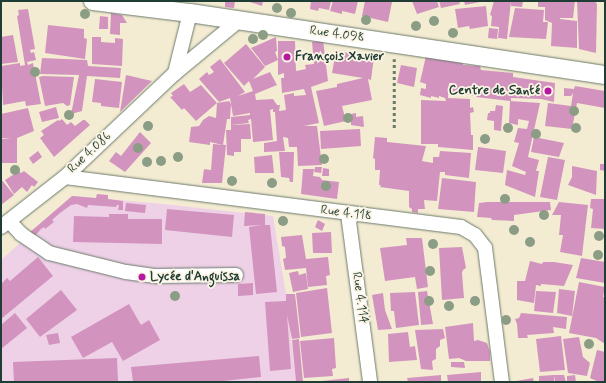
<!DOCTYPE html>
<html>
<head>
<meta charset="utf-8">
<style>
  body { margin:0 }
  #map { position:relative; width:606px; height:383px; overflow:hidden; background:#f4ecd2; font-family:Mynerve,sans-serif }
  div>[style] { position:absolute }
  .built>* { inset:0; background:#eed0e7 }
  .building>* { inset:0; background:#d294be }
  .path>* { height:2.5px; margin-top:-1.25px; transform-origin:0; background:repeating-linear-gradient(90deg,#6a7a6b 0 3px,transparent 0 6px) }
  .roads { filter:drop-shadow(0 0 1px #6a7a6b) drop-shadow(0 0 1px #6a7a6b) }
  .minor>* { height:14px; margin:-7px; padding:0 7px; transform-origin:7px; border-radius:7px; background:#fff }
  .major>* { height:18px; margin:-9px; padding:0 9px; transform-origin:9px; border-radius:9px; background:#fff }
  .trees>* { width:10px; height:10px; margin:-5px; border-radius:50%; background:#8c9d85 }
  .dots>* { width:11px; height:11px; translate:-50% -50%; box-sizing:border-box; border:2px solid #fcf5e5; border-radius:50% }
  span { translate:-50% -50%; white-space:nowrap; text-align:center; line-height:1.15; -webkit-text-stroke:3.5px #fcf5e5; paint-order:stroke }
  .street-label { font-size:13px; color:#1f3d34 }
  .poi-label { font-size:13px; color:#1f3d34; font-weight:700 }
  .left { translate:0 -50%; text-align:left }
  .right { translate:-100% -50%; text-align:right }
  .frame { position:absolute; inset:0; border:2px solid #1f3d34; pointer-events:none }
</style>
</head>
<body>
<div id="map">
  <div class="built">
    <div style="clip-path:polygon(73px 196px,163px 204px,273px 216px,286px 294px,296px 382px,1px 382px,1px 260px)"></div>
  </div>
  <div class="building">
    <div style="clip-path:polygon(225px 1px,235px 1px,234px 8px,225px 7px)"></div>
    <div style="clip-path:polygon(247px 1px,263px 1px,262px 6px)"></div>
    <div style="clip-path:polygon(311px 1px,331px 1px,329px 10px,319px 8px,318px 11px,310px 9px)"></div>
    <div style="clip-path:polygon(333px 1px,358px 1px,355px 14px,342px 11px,342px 14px,330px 11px)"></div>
    <div style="clip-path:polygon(365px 1px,392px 2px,388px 22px,362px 16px)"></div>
    <div style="clip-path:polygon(412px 1px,437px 1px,439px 7px,417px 14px)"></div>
    <div style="clip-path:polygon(439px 1px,459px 1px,460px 4px,441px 8px)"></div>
    <div style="clip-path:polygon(464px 1px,480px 1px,480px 2px,465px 5px)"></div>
    <div style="clip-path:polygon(494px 1px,511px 1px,507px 39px,498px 38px,499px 27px,491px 26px,492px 16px,490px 15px)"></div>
    <div style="clip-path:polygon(511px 1px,523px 1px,522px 7px,511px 6px)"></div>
    <div style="clip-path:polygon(538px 1px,575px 1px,573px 18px,560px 18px,560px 19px,577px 21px,577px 48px,551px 46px,552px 23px,545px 20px,545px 7px,538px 7px)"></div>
    <div style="clip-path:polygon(577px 1px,595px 1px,597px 4px,596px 53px,579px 49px)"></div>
    <div style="clip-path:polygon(486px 6px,488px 26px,470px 29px,469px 26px,458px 28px,455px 9px)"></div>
    <div style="clip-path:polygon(515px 8px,544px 10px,543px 22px,548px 22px,546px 39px,509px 37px)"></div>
    <div style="clip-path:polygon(28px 9px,35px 49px,30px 50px,31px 53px,34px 52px,36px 60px,27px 62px,28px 65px,33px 63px,41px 104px,26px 106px,25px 101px,3px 105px,1px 66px,20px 63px,20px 66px,25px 65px,17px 16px,19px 15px,18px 10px)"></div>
    <div style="clip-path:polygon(111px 13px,122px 15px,127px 23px,120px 23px,120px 35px,110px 34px)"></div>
    <div style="clip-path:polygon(100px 16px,108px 17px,108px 29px,99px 29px)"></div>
    <div style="clip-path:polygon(48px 25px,84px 29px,84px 38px,87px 39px,85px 59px,45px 53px)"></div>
    <div style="clip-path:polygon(489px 28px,498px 29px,497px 39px,488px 38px)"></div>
    <div style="clip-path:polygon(13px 35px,18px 62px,1px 64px,1px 37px)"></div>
    <div style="clip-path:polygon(92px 37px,101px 37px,101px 42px,115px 43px,115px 38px,123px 39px,122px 66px,92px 64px)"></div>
    <div style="clip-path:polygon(276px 37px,277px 51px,275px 52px,278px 60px,265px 66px,251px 48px)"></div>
    <div style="clip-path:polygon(323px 40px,328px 81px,311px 87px,319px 123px,304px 126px,317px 126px,322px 165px,298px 166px,297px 147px,289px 147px,288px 138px,283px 137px,285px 151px,264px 152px,264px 143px,277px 141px,275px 112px,273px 112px,273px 109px,270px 110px,273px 140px,253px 142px,251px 119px,248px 120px,249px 123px,231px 125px,231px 117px,250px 115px,250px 113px,233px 116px,230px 98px,219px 102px,199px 79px,207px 72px,209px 75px,214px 72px,210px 67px,220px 59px,245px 92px,238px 96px,253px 91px,249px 81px,244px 86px,224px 63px,246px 44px,265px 67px,253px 79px,270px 72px,277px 85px,255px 94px,256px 100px,273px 99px,277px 105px,280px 105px,279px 111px,286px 110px,284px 95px,294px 93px,294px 96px,306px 95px,304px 89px,282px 93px,281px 78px,284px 78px,284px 73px,278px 75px,278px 41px,295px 41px,296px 71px,306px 69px,305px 65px,314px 64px,312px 42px)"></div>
    <div style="clip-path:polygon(336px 51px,374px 57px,371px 80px,368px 79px,372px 100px,342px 106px,346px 121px,324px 126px,316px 91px,337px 87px,337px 84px,363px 78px,332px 73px)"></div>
    <div style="clip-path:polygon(426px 56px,463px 62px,463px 65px,480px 66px,481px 70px,513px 73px,513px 77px,555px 83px,554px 102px,541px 99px,511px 98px,511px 101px,476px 97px,477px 96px,451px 92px,452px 83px,449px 83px,448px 98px,470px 99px,470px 108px,473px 107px,474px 112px,470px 113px,471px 135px,473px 135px,473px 150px,438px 147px,438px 144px,421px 144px,421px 100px,446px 101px,445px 98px,439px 96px,439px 98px,431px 96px,431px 98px,420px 95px,421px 88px,426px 89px,426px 84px,420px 82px)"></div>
    <div style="clip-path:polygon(42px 58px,87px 60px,88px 66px,121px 68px,120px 78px,87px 76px,82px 111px,71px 114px,79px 75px,40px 74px)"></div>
    <div style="clip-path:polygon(401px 65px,417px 68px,414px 87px,397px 83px)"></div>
    <div style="clip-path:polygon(126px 75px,152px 81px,120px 112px)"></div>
    <div style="clip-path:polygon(43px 76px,74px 77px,70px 105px,67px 106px,63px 103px,45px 106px,39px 77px)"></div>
    <div style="clip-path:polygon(95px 79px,122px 82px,119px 108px,101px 106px,101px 103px,92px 102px)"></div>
    <div style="clip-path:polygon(184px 84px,190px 92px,201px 85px,217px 103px,229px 101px,231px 104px,230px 119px,227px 119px,223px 145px,210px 142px,210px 145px,189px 142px,191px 127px,199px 126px,203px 120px,209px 116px,216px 118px,217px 103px,196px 121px,184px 108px,182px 110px,170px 97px,173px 96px,171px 93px)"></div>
    <div style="clip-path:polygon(575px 86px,605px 91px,605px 108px,577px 103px,572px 129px,545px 126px,548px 103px,571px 106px,573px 93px,571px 96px,564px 96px,564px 88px,574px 89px)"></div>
    <div style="clip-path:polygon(510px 101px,540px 103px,528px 157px,539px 160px,536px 171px,539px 171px,535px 197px,505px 185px,507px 170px,525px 175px,526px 172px,512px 166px,519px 143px,514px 142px,518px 128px,527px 129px,529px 121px,518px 119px,518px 125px,509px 123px)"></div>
    <div style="clip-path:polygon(496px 105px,503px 106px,501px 131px,494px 130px,494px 121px,487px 120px,488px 113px,490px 113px,490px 111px,495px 111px)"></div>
    <div style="clip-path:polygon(56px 107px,59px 118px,42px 122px,39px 112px)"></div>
    <div style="clip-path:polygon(28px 108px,34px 131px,17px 138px,17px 163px,1px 163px,1px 139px,11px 139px,1px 138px,1px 114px)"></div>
    <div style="clip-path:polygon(356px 113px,356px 117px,363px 116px,364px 127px,351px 125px,351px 114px)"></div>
    <div style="clip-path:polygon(62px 119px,67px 125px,71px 122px,75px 126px,83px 120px,85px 120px,90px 125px,54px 157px,40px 138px,44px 135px,41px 131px,58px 120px,59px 121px)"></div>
    <div style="clip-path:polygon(250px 124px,251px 139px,241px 139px,241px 152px,234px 152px,234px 156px,227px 155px,226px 130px,231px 130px,231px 125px)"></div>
    <div style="clip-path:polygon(360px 129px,361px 146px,321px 149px,320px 131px)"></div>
    <div style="clip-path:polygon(140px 132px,151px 143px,125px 172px,109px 161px,116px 152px,121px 156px)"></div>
    <div style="clip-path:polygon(375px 137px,387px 138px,387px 142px,426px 146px,422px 161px,433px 163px,433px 157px,439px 157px,440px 151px,471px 153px,469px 178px,445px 175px,445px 172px,440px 172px,437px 201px,424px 200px,425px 209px,418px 209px,418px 213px,412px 212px,412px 209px,409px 207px,409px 191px,380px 187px,381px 185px,379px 185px,380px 170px,375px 170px,375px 159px,373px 158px)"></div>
    <div style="clip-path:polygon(534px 137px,564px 143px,559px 157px,531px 152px)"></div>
    <div style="clip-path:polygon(213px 144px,226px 145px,222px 183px,202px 183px,204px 169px,211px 170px)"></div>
    <div style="clip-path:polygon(478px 147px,506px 151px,503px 173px,475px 170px)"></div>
    <div style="clip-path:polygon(38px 151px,42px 157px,33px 164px,29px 158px)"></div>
    <div style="clip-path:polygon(279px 152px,294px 152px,293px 182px,290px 182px,289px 178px,281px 177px)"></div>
    <div style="clip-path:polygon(272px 155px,274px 173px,255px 173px,254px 157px)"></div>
    <div style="clip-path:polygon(548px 157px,565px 160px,557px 200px,540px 197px)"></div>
    <div style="clip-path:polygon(600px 164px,605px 164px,605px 171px,600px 170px)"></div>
    <div style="clip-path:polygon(572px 166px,597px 171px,596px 195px,568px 185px,572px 177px)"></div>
    <div style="clip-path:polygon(315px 167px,322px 167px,321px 173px,314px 172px)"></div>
    <div style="clip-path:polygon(323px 168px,329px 169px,329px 176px,322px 176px)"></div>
    <div style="clip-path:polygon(303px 169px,314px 169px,313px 176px,320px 177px,322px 180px,339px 182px,337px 199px,301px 194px)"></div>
    <div style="clip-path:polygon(19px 171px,21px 173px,24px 171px,38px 182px,34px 187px,32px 185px,27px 192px,22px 187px,14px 194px,5px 180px)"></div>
    <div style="clip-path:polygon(442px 178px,476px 182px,474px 212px,438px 209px)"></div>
    <div style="clip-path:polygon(1px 179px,14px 195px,1px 205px)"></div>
    <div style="clip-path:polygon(97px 194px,108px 195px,108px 199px,123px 201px,123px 210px,118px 210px,119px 205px,117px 205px,116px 207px,88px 205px,87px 208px,77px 204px,71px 205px,60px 213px,52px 220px,54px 222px,45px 229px,44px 227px,41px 229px,34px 237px,29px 233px,72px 196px,96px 198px)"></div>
    <div style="clip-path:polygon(591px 199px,605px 199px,605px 229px,591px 228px,593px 209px,590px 208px)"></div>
    <div style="clip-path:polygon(487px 202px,550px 202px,551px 210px,514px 215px,514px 221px,492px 220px,491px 218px,477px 217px,479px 203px)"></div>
    <div style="clip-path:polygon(559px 202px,588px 205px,582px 256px,560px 252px,563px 235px,559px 235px,561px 215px,552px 215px)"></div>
    <div style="clip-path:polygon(126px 203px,146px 205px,145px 213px,125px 211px)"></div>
    <div style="clip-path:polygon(167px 209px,234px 215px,232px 237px,165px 230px)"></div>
    <div style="clip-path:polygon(245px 212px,265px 214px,265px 225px,270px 225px,277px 292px,256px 294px,249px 227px,263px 225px,244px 226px)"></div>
    <div style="clip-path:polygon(109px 214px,128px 214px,128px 219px,162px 219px,162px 244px,73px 242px,74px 216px,109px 217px)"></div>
    <div style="clip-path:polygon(318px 220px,325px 224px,322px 231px,315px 227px)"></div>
    <div style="clip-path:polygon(331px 232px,332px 253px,313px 253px,312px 233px)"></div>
    <div style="clip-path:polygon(302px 235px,306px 259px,328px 257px,330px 275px,326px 276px,327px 285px,308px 287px,306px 268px,285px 270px,283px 259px,286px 258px,285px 247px,282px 246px,281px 237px)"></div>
    <div style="clip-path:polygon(406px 238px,422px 238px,428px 287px,417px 289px,415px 277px,385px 281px,380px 248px,407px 245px)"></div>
    <div style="clip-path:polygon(462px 247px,466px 268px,463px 270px,462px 273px,464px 298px,442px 300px,439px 248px)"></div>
    <div style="clip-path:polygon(38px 257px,53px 276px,1px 319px,1px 284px,7px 278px,10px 281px)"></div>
    <div style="clip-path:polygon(581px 258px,605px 262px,605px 283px,576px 278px)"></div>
    <div style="clip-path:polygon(530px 261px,542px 264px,543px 262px,554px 262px,573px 265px,564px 286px,541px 284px,541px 286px,536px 285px,534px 303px,517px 300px,517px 281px,525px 281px)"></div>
    <div style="clip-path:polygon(298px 271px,299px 275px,306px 273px,308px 289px,293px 292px,289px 273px)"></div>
    <div style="clip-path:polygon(579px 282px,605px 287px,603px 297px,605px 297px,605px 344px,596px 338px,569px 333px)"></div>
    <div style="clip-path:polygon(253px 283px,253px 295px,238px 296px,238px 284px)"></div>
    <div style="clip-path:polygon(327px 288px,332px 333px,301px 337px,296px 293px)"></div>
    <div style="clip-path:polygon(559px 289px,575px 291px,572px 316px,557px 313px)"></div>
    <div style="clip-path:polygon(61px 290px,77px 310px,40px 337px,26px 319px)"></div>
    <div style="clip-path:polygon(427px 291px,433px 324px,421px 325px,418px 292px)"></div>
    <div style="clip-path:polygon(536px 291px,556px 292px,553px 313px,534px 311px)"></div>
    <div style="clip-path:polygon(415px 292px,419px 325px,396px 328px,394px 311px,391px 311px,390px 293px)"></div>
    <div style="clip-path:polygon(383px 293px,385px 310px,392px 329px,378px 330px,372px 295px)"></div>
    <div style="clip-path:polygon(286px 294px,295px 294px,300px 338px,292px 339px,287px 315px,291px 369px,270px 371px,265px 302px,286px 301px)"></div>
    <div style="clip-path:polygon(129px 304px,141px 325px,149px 320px,160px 340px,123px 361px,112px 342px,83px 358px,71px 337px)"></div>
    <div style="clip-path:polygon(15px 313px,27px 328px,1px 349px,1px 325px)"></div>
    <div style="clip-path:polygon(521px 313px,567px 317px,566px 329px,553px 327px,554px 333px,527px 335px,528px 338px,518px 338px,517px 324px,515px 319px,519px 318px)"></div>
    <div style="clip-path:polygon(473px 323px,474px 341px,478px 340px,487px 343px,490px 352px,490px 361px,466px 361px,459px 358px,449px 359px,445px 327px)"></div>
    <div style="clip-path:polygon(443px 329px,445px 338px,440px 340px,440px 346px,436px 349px,436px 359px,432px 361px,433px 370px,421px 369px,415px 330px)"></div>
    <div style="clip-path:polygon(408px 332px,410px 347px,415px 346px,417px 360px,389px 362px,388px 334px)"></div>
    <div style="clip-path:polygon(58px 333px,60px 343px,49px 345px,46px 335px)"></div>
    <div style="clip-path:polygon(561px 336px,565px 370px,540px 372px,536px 339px)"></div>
    <div style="clip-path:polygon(579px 337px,583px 357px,590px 363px,587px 376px,568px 373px,563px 339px)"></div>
    <div style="clip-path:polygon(334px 338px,336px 368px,332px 369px,333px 376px,304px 378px,300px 341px)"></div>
    <div style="clip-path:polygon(299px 339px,303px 382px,296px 382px,292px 340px)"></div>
    <div style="clip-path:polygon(597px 350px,605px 352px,605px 382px,599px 382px,590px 378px)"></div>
    <div style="clip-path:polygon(259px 356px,261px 377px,214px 382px,133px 382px,131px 367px)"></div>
    <div style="clip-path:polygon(117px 358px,118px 381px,14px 382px,13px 362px)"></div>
    <div style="clip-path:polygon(451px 362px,464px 362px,465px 368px,451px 367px)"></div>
    <div style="clip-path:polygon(481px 372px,481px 382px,448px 382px,447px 375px)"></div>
    <div style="clip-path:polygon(441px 375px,441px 382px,408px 382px,407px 378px)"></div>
    <div style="clip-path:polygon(554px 375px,554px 382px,539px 382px,539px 376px)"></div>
    <div style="clip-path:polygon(554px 375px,564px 375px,566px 382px,555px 382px)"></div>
    <div style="clip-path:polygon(575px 375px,576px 382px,567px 382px,567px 376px)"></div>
    <div style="clip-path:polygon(349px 378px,349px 382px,322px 382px,322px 381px)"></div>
    <div style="clip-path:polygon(533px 378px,534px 382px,516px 382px,516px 381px)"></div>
  </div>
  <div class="path">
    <div style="left:394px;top:128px;width:69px;rotate:-90deg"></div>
  </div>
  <div class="roads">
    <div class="minor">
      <div style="left:175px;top:73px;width:62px;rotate:-76deg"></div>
      <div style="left:65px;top:177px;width:399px;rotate:7.2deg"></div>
      <div style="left:461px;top:227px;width:16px;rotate:30deg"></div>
      <div style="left:475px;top:235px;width:16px;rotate:52deg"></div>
      <div style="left:485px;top:248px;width:135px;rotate:82.8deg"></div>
      <div style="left:348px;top:214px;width:169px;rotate:82.5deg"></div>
      <div style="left:9px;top:221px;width:18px;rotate:47deg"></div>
      <div style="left:21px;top:234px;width:34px;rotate:34deg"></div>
      <div style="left:49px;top:253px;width:79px;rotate:13.9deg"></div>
      <div style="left:126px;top:272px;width:30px;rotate:8deg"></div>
      <div style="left:156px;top:276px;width:80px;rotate:-0.7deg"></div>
      <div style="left:1px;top:227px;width:81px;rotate:-38deg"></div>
      <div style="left:65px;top:177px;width:151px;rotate:-43.4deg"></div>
      <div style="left:175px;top:73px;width:82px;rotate:-39.5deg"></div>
    </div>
    <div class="major">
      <div style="left:93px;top:1px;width:98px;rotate:7.1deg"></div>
      <div style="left:190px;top:13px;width:420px;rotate:8.5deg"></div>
    </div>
  </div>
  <div class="trees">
    <div style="left:277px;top:8px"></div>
    <div style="left:291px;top:13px"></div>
    <div style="left:85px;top:14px"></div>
    <div style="left:366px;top:20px"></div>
    <div style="left:434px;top:21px"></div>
    <div style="left:416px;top:26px"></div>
    <div style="left:453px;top:33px"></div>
    <div style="left:263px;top:35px"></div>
    <div style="left:253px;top:39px"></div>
    <div style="left:35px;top:72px"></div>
    <div style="left:574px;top:111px"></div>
    <div style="left:69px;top:115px"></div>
    <div style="left:348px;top:118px"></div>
    <div style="left:148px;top:126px"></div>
    <div style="left:508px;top:128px"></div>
    <div style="left:576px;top:128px"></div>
    <div style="left:536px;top:134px"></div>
    <div style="left:485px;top:139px"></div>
    <div style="left:138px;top:148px"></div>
    <div style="left:178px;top:157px"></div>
    <div style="left:324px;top:159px"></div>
    <div style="left:161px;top:161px"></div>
    <div style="left:147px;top:162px"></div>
    <div style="left:15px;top:170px"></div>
    <div style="left:232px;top:181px"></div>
    <div style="left:272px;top:183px"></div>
    <div style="left:326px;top:186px"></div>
    <div style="left:505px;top:199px"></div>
    <div style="left:544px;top:215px"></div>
    <div style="left:283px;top:221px"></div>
    <div style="left:514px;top:230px"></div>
    <div style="left:599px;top:236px"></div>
    <div style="left:530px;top:242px"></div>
    <div style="left:433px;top:244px"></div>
    <div style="left:598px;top:255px"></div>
    <div style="left:430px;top:271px"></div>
    <div style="left:175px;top:296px"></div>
    <div style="left:429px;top:301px"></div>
    <div style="left:475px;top:301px"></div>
    <div style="left:449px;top:306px"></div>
    <div style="left:506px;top:320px"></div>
    <div style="left:589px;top:344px"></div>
  </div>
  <div class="dots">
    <div style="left:287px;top:57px;background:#b5179e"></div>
    <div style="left:548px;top:91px;background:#b5179e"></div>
    <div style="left:142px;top:277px;background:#b5179e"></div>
  </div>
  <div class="street-label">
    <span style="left:337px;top:35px;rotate:8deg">Rue 4.098</span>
    <span style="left:90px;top:153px;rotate:-43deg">Rue 4.086</span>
    <span style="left:346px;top:214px;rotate:7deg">Rue 4.118</span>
    <span style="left:359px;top:298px;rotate:82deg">Rue 4.114</span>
  </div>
  <div class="poi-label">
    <span class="left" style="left:295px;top:57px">François Xavier</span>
    <span class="right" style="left:540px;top:91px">Centre de Santé</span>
    <span class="left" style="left:150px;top:277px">Lycée d'Anguissa</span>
  </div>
  <div class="frame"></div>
</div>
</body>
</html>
